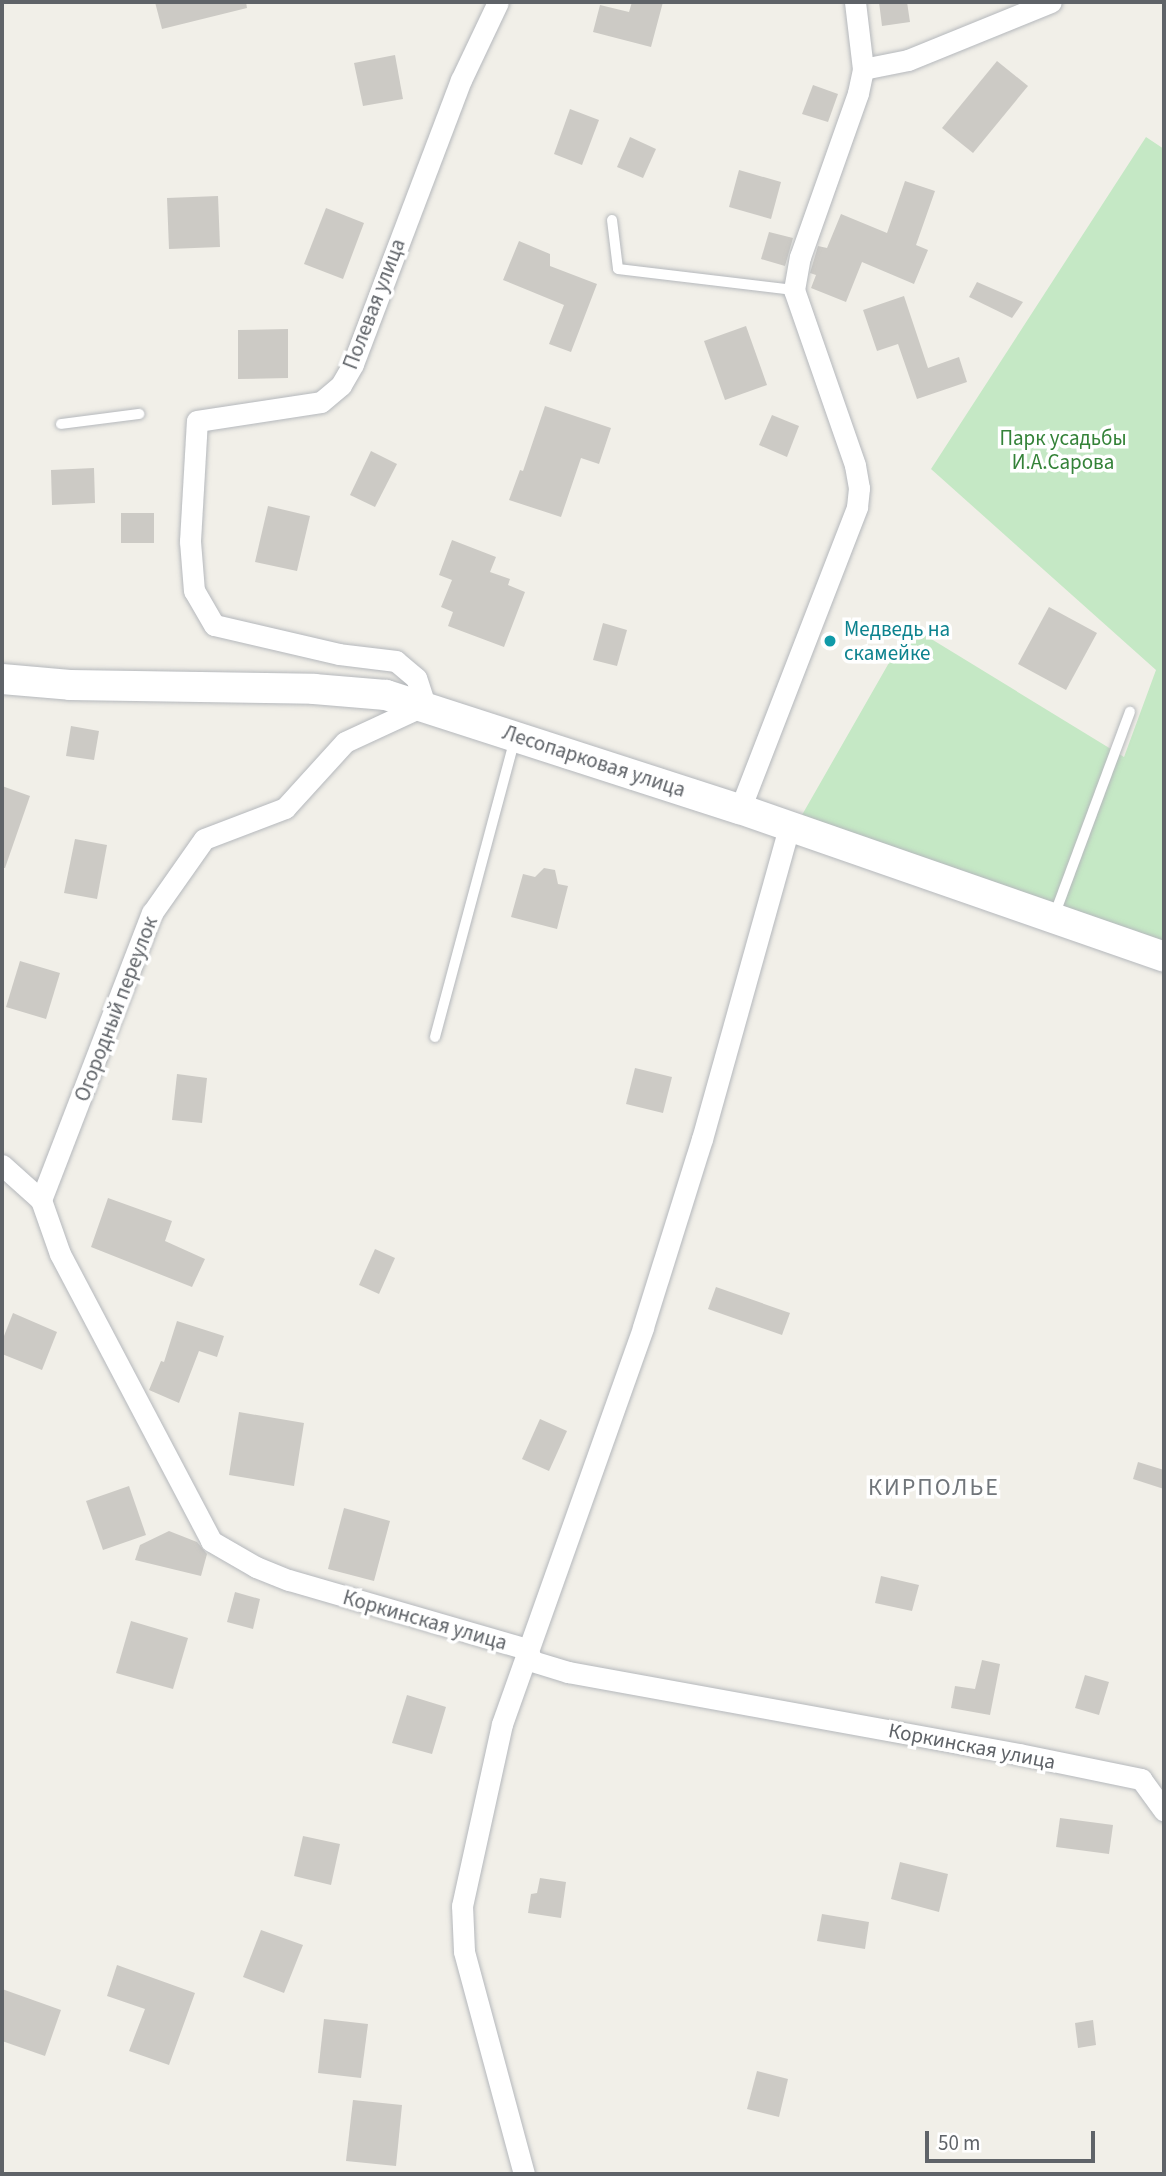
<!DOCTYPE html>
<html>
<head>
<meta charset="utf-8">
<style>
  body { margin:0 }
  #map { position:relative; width:1166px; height:2176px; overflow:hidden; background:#f1efe8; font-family:"Source Sans 3",sans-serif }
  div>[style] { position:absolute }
  .green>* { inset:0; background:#c5e8c5 }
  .building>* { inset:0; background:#cccac5 }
  .roads { filter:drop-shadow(0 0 2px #b5b8bc) drop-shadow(0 0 2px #b5b8bc) }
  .lane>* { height:10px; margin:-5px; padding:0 5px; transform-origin:5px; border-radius:5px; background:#fff }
  .street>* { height:21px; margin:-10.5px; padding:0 10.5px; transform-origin:10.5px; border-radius:10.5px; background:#fff }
  .secondary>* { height:30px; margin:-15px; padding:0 15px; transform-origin:15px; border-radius:15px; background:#fff }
  .dots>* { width:19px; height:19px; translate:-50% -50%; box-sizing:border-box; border:4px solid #fff; border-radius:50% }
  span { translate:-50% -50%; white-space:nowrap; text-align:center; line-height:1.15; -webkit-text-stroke:7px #fff; paint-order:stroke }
  .street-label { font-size:21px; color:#5f6368 }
  .park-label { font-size:21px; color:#348238 }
  .culture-label { font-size:21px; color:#0d838f }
  .left { translate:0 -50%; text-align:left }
  .quarter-label { font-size:24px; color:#70757a; letter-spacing:2px }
  .frame { position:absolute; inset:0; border:4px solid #5f6368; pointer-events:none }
  .scale { position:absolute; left:925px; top:2131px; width:170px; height:32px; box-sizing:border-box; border:4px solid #5f6368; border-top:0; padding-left:9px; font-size:21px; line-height:24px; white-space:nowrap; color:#5f6368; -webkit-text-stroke:5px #fff; paint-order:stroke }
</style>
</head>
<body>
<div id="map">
  <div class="green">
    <div style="clip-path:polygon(1146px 137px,1164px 149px,1164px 941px,802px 815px,910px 626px,1124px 757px,1156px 670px,931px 469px)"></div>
  </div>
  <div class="building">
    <div style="clip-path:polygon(155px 2px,246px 2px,247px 8px,162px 29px)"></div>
    <div style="clip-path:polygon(632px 2px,663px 2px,651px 47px,593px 32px,600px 5px,629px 12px)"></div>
    <div style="clip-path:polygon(879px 2px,907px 2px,910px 22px,882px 26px)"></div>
    <div style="clip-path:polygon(395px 55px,403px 99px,363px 106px,354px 63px)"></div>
    <div style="clip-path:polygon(997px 61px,1028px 86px,973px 153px,942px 128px)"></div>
    <div style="clip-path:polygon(813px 85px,838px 94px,828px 122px,802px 114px)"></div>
    <div style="clip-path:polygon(570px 109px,599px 120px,582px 165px,554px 154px)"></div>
    <div style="clip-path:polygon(630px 137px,656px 149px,643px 178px,617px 167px)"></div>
    <div style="clip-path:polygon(739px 170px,781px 182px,771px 219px,729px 207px)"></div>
    <div style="clip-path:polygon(905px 181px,935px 191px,916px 245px,928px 250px,914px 284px,862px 262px,846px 302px,811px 288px,816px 275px,810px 273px,818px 246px,827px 248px,841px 214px,887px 233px)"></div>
    <div style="clip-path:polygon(218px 196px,220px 247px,169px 249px,167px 198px)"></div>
    <div style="clip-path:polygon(326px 208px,364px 223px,343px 279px,304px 264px)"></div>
    <div style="clip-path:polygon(769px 232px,793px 238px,785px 266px,761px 259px)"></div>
    <div style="clip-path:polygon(519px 241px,550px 254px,550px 266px,597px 284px,571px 352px,549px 344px,564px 305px,503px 280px)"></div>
    <div style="clip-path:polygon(977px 282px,1023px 302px,1012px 318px,969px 297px)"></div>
    <div style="clip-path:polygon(904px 296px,928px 368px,959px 357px,967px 382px,917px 399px,898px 344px,877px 351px,863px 310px)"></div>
    <div style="clip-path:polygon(746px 326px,767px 385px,725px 400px,704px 341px)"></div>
    <div style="clip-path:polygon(288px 329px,288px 378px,238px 379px,238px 330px)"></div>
    <div style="clip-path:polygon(545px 406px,611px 428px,599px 464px,581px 458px,561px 517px,509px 500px,520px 470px,523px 471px)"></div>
    <div style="clip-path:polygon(772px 415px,799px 426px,787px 457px,759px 445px)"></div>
    <div style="clip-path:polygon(371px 451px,397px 464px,375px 507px,350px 495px)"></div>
    <div style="clip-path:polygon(94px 468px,95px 503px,52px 505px,51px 470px)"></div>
    <div style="clip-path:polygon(268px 506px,310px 516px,297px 571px,255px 562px)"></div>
    <div style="clip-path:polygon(121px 513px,154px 513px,154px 543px,121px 543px)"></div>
    <div style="clip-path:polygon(452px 540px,496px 557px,490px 572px,510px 579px,508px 585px,525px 592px,504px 647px,448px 626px,453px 612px,441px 607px,452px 580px,439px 575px)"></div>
    <div style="clip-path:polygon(1049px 607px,1097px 633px,1066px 690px,1018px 664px)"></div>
    <div style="clip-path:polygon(603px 623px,627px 630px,617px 666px,593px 660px)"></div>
    <div style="clip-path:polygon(71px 726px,99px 731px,94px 760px,66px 756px)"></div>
    <div style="clip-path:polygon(2px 786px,30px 796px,5px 868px,2px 868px)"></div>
    <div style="clip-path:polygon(75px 839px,107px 845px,97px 899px,64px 893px)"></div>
    <div style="clip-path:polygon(544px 868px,555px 870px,558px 884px,568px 886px,557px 929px,511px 917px,523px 874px,535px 877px)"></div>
    <div style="clip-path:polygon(20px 961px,60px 973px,46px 1019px,6px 1007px)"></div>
    <div style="clip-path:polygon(635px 1068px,672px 1077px,663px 1113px,626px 1104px)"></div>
    <div style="clip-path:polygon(177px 1074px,207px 1078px,202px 1123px,172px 1120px)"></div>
    <div style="clip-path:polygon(108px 1198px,172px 1221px,165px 1241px,205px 1259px,192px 1287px,91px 1247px)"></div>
    <div style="clip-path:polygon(375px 1249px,395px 1258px,379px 1294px,359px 1285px)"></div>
    <div style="clip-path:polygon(716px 1287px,790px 1313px,782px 1335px,708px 1309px)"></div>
    <div style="clip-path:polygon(13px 1313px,57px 1332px,42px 1370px,2px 1354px,2px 1341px)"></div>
    <div style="clip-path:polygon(177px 1321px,224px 1336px,217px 1357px,199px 1351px,179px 1403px,149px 1390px,161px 1361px,164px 1362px)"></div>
    <div style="clip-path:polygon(239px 1412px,304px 1423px,294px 1486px,229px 1475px)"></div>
    <div style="clip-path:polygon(540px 1419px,567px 1431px,549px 1471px,522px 1459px)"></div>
    <div style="clip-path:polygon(1138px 1462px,1164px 1470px,1164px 1489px,1133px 1479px)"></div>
    <div style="clip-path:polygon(129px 1486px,146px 1535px,103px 1550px,86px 1501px)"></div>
    <div style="clip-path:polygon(344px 1508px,390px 1521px,374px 1581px,328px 1569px)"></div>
    <div style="clip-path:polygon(169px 1531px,197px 1542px,207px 1554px,201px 1576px,135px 1560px,140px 1545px)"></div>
    <div style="clip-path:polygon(881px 1576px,919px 1585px,912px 1611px,875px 1603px)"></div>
    <div style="clip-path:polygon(235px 1592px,260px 1599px,253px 1629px,227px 1622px)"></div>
    <div style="clip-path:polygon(131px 1621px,188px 1638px,173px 1689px,116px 1673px)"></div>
    <div style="clip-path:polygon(982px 1660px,1000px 1664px,990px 1715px,951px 1708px,955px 1686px,975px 1689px)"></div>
    <div style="clip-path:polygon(1085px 1675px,1109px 1682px,1099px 1715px,1075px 1708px)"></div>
    <div style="clip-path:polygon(407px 1695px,446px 1707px,432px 1754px,392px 1743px)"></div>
    <div style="clip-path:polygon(1060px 1818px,1113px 1825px,1109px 1854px,1056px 1847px)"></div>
    <div style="clip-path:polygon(303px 1836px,340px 1844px,331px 1885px,294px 1876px)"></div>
    <div style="clip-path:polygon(900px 1862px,948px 1874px,939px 1912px,891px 1899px)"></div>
    <div style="clip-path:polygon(540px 1878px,566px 1882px,561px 1918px,528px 1913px,531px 1894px,537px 1893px)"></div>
    <div style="clip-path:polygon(822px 1914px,869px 1922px,865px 1949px,817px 1941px)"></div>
    <div style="clip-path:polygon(261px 1930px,303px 1945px,284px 1993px,243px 1977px)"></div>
    <div style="clip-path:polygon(117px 1965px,195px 1993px,169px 2065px,129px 2051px,145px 2009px,107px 1996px)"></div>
    <div style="clip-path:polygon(2px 1989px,61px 2010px,45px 2056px,2px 2041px)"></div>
    <div style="clip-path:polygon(324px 2019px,368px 2024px,361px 2078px,318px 2073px)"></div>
    <div style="clip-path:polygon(1093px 2020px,1096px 2045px,1078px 2048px,1075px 2023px)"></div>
    <div style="clip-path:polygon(757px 2071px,788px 2079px,779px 2117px,747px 2109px)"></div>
    <div style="clip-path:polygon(353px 2100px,402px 2105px,396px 2166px,346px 2161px)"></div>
  </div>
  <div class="roads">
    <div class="lane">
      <div style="left:612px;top:220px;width:49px;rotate:83deg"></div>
      <div style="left:618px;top:269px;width:177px;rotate:6.8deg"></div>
      <div style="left:61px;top:424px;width:79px;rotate:-7.3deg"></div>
      <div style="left:1054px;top:916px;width:218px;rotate:-69.6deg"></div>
      <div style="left:435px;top:1037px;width:309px;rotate:-75deg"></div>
    </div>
    <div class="street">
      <div style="left:855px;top:2px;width:67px;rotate:83.2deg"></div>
      <div style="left:863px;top:69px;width:46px;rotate:-11.3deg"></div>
      <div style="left:908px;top:60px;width:154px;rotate:-22.1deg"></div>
      <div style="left:740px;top:809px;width:324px;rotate:-68.8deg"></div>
      <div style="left:857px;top:507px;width:19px;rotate:-84deg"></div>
      <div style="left:859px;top:488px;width:23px;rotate:-100deg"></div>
      <div style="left:855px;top:465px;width:185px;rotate:-109.2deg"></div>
      <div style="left:794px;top:290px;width:34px;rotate:-80deg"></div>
      <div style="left:800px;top:257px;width:174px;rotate:-70.5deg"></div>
      <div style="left:858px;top:93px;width:25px;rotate:-78deg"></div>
      <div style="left:2px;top:1165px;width:52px;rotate:41.9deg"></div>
      <div style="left:41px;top:1200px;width:57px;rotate:70.6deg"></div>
      <div style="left:60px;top:1254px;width:324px;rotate:62.2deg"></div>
      <div style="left:211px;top:1541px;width:52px;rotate:30deg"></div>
      <div style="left:256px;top:1567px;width:35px;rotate:22deg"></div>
      <div style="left:289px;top:1580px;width:248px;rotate:16.2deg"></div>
      <div style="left:527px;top:1649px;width:13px;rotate:67deg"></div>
      <div style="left:532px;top:1661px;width:38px;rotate:17deg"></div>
      <div style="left:568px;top:1672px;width:458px;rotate:10.3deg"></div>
      <div style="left:1019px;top:1754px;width:125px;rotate:11.6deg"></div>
      <div style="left:1141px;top:1779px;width:39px;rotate:54deg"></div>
      <div style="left:41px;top:1200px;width:308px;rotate:-68.9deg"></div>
      <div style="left:152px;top:913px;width:90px;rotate:-54.9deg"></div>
      <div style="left:204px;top:839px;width:87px;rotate:-20.9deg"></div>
      <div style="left:285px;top:808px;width:89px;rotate:-47.7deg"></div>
      <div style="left:345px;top:742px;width:88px;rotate:-24.8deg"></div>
      <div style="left:425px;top:705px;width:28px;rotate:-108deg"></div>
      <div style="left:416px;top:678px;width:26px;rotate:-140deg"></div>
      <div style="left:396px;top:661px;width:57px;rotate:-173deg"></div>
      <div style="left:339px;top:654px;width:128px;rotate:-166.9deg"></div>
      <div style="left:214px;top:625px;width:39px;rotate:-120deg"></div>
      <div style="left:194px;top:591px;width:50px;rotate:-94.6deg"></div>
      <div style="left:190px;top:541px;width:120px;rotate:-86.7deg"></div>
      <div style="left:197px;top:421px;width:125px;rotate:-8.7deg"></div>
      <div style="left:321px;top:402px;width:26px;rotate:-40deg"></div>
      <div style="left:341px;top:385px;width:24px;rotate:-60deg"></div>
      <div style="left:353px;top:364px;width:304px;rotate:-69.2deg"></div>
      <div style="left:461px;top:80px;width:86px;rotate:-64.6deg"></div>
      <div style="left:524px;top:2174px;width:231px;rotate:-105.1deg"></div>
      <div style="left:464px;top:1951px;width:45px;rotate:-92.5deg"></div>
      <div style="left:462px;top:1906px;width:186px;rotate:-77.6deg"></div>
      <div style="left:502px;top:1724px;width:421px;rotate:-70.4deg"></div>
      <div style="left:643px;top:1327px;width:197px;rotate:-72.6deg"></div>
      <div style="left:702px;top:1139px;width:323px;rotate:-74.4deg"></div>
    </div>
    <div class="secondary">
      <div style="left:2px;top:679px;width:68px;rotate:5deg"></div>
      <div style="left:70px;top:685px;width:244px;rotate:0.9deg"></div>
      <div style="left:314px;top:689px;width:72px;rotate:4.8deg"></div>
      <div style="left:386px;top:695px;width:372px;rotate:17.9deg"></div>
      <div style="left:740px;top:809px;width:449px;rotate:19.2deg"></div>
    </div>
  </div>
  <div class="dots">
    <div style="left:830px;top:641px;background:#0f9aa8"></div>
  </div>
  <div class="street-label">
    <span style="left:374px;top:304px;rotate:-69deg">Полевая улица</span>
    <span style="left:594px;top:761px;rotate:18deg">Лесопарковая улица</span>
    <span style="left:116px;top:1009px;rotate:-69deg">Огородный переулок</span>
    <span style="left:425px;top:1620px;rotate:16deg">Коркинская улица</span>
    <span style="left:972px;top:1746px;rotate:11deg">Коркинская улица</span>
  </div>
  <div class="park-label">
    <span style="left:1063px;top:450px">Парк усадьбы<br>И.А.Сарова</span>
  </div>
  <div class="culture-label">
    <span class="left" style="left:844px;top:641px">Медведь на<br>скамейке</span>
  </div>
  <div class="quarter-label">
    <span style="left:934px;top:1488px">КИРПОЛЬЕ</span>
  </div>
  <div class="frame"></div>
  <div class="scale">50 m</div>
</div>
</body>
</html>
